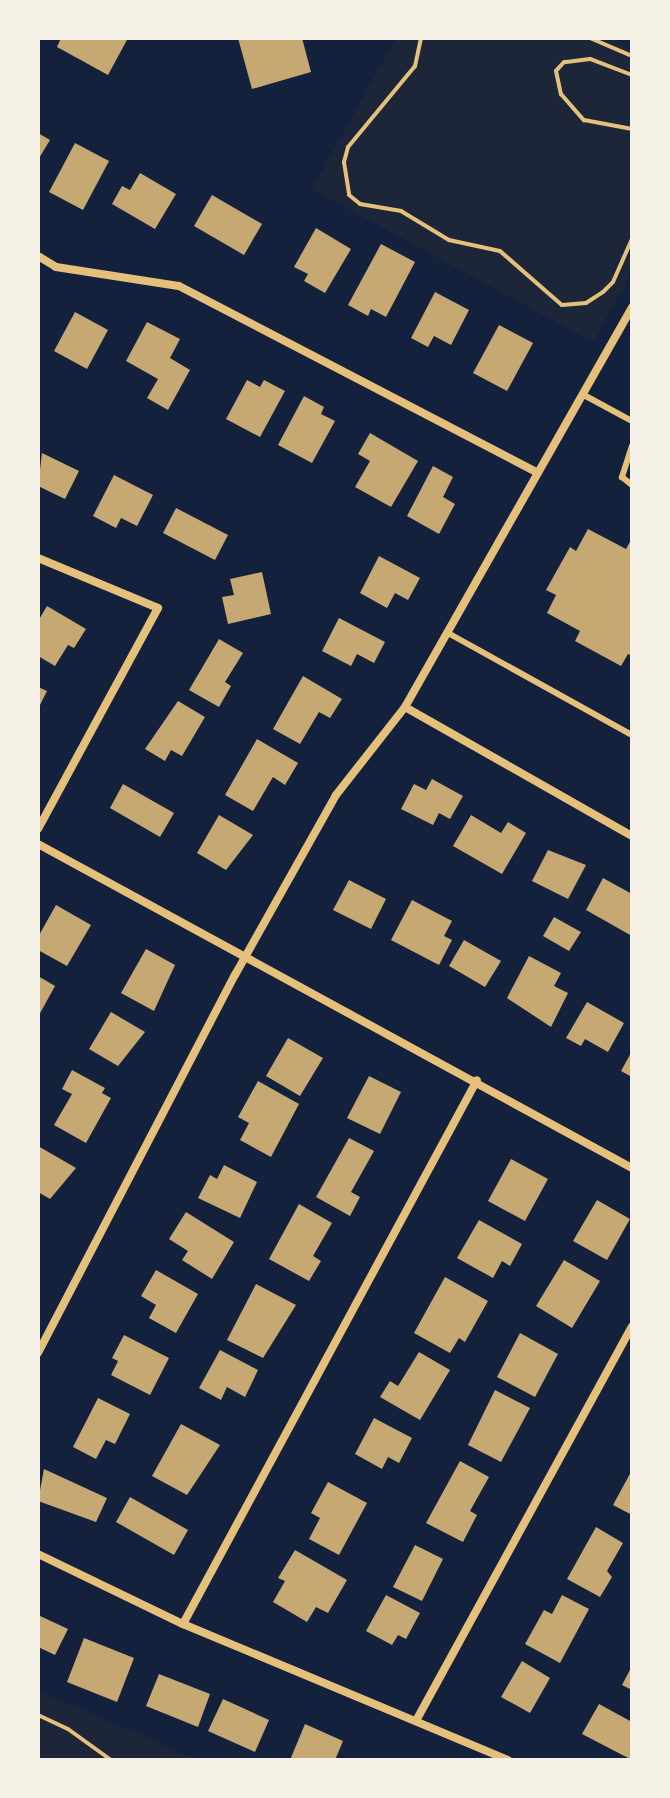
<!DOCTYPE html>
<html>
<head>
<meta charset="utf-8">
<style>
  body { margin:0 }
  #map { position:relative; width:670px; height:1798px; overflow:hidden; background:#14213d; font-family:"Archivo Narrow",sans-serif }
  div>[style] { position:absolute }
  .green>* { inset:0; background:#1d2539 }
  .building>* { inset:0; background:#c6a872 }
  .path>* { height:4px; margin:-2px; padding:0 2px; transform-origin:2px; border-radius:2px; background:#e5c07b }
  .service>* { height:6px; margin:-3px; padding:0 3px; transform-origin:3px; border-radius:3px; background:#e5c07b }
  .minor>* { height:8px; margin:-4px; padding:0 4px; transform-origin:4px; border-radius:4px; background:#e5c07b }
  span { translate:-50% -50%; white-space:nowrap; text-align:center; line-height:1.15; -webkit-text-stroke:6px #f6f1e7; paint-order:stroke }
  .frame { position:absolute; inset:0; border:40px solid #f6f1e7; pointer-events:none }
</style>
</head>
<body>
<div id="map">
  <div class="green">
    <div style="clip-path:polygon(396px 38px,611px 38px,632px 50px,632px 271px,593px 342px,312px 189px)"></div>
    <div style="clip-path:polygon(38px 1691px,198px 1760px,38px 1760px)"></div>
  </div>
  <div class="building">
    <div style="clip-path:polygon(61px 38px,128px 38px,108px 75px,57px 47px)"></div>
    <div style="clip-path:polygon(238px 38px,302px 38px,311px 72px,252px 89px)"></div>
    <div style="clip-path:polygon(38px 133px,50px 140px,38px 160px)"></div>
    <div style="clip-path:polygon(75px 143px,109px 161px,83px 210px,49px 192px)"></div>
    <div style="clip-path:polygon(140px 173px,176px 194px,155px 229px,112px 204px,122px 186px,130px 190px)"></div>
    <div style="clip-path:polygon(212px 195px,262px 224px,244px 255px,194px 226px)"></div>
    <div style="clip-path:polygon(316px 228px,351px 249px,325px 293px,304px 281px,308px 274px,294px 267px)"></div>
    <div style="clip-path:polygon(381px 244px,415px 262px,386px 317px,371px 309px,368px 316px,348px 305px)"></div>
    <div style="clip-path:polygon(435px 292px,469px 310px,451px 345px,434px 336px,428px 347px,411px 338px)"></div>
    <div style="clip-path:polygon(75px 312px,108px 330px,87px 369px,54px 351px)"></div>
    <div style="clip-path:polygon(147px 322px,180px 339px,170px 358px,190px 370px,168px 410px,147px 398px,158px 379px,126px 361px)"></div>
    <div style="clip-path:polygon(499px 325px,533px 343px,507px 391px,473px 373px)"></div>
    <div style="clip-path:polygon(247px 380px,260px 387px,264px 380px,285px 391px,260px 437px,226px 419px)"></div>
    <div style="clip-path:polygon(304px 396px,324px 407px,321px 414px,335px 421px,312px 463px,278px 445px)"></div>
    <div style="clip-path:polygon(370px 433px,418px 461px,391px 507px,355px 487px,370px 461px,358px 454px)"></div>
    <div style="clip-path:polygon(42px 453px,79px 471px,65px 499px,38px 486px)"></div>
    <div style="clip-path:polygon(433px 466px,453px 477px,443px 497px,455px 504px,439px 534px,407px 516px)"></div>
    <div style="clip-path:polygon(114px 475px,153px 495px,137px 526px,121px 518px,116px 528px,93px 516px)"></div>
    <div style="clip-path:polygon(176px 508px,228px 535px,215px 560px,163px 533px)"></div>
    <div style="clip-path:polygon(588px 529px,626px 549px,632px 538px,632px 656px,628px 654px,621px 666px,575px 641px,580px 631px,547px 613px,556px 595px,546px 590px,570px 547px,576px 551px)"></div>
    <div style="clip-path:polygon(379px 556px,420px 578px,408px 600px,395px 593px,387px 608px,360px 593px)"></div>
    <div style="clip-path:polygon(262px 572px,271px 614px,228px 624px,222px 597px,234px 595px,230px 579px)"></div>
    <div style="clip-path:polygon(47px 606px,86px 629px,74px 648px,68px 645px,55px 666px,38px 656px,38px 621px)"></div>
    <div style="clip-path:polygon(339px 618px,385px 642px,374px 663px,357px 654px,351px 666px,322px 651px)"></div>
    <div style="clip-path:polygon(219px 639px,243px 653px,225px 682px,231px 686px,219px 707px,189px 690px)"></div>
    <div style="clip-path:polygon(303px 676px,342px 699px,330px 718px,319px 712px,300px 744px,273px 729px)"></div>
    <div style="clip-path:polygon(38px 687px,47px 691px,38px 709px)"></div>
    <div style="clip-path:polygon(178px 701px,205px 717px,182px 756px,171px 750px,165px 761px,145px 749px)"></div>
    <div style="clip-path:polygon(257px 739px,298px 763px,285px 785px,273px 777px,253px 811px,225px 795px)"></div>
    <div style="clip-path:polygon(432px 779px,463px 796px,450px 819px,439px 813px,433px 825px,401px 809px,414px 784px,426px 790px)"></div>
    <div style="clip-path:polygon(123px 784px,174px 813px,160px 837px,110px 808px)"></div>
    <div style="clip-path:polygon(219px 815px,253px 835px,226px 870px,197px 853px)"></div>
    <div style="clip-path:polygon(471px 815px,501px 833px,508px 822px,526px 833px,502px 874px,453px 846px)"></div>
    <div style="clip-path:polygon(548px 850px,586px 865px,568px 899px,532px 881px)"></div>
    <div style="clip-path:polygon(603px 878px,632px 894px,632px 936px,586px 910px)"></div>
    <div style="clip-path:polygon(349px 880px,386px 899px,371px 929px,333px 910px)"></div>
    <div style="clip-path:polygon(412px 900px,452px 921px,444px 936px,452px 940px,439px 965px,391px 940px)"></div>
    <div style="clip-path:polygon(56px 905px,91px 925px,67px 966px,38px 950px,38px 937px)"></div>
    <div style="clip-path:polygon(554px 917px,581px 932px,569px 951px,543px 936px)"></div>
    <div style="clip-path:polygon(464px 940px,501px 961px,485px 987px,449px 966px)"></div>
    <div style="clip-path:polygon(146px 949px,175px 965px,154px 1011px,121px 993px)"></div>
    <div style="clip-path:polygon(529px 956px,561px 973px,554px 986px,568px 993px,551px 1027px,507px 998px)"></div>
    <div style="clip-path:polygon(38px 976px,55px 986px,38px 1017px)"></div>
    <div style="clip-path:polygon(587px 1002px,624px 1023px,608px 1052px,585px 1039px,581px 1046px,566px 1038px)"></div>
    <div style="clip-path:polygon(111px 1012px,145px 1032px,118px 1066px,89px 1049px)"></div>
    <div style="clip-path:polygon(288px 1038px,323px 1058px,300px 1096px,266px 1076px)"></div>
    <div style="clip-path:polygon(632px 1051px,632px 1077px,621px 1071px)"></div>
    <div style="clip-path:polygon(72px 1070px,105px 1088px,102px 1093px,111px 1098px,86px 1143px,54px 1125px,72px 1094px,62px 1089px)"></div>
    <div style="clip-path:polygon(369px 1076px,401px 1092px,380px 1134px,347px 1118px)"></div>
    <div style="clip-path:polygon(258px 1081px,299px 1104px,271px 1157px,240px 1140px,249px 1123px,238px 1117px)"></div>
    <div style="clip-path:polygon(349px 1138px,374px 1151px,351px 1192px,360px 1197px,350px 1216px,316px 1197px)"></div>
    <div style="clip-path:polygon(38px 1146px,76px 1168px,50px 1199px,38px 1192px)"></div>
    <div style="clip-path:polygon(511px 1159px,548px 1179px,525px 1221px,488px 1201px)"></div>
    <div style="clip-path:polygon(224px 1165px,257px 1182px,240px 1218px,198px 1198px,210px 1175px,217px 1179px)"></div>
    <div style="clip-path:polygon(597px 1200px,630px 1219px,607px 1260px,573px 1241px)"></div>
    <div style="clip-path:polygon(299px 1204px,332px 1223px,313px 1256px,321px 1261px,309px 1281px,269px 1259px)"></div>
    <div style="clip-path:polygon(186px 1212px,234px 1242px,212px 1279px,182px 1260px,188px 1251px,169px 1239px)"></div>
    <div style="clip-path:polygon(479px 1220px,522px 1244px,510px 1266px,502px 1261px,493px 1278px,457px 1258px)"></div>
    <div style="clip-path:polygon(564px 1260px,600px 1281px,572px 1328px,536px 1306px)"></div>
    <div style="clip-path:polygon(156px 1270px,198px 1294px,176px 1333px,149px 1318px,156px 1305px,141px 1296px)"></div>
    <div style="clip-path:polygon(445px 1277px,488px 1301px,465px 1342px,459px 1338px,450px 1353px,414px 1333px)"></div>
    <div style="clip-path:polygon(256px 1284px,296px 1305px,263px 1358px,227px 1340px)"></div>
    <div style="clip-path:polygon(520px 1333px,558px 1354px,535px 1397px,497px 1377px)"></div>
    <div style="clip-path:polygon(124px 1335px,169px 1358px,150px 1395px,111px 1375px,118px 1361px,112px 1358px)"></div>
    <div style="clip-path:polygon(220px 1350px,258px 1370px,245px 1397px,227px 1387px,221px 1400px,199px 1388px)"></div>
    <div style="clip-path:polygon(419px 1352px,450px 1370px,420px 1420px,380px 1397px,390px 1381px,398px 1386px)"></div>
    <div style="clip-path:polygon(495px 1390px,530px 1408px,501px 1462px,468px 1445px)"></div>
    <div style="clip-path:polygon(98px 1398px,130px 1414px,115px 1444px,106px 1440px,96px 1459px,73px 1447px)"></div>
    <div style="clip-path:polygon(374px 1418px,412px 1438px,399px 1463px,388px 1457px,382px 1469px,355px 1454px)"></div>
    <div style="clip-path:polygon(181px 1424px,220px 1445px,187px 1495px,152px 1476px)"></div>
    <div style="clip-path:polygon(460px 1461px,489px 1477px,470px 1511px,477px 1515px,463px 1542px,426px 1523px)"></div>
    <div style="clip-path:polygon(44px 1469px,107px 1498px,96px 1522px,38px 1501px)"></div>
    <div style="clip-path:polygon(632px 1470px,632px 1515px,613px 1505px)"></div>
    <div style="clip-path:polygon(328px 1482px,367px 1503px,339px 1555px,309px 1539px,320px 1518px,311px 1513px)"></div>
    <div style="clip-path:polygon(130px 1497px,188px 1530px,174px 1555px,116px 1522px)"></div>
    <div style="clip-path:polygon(596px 1527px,623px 1543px,607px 1571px,612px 1577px,600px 1597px,567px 1579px)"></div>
    <div style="clip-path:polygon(415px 1545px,443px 1559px,422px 1601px,393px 1587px)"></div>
    <div style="clip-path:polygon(295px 1550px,347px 1580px,328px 1613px,316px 1607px,307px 1622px,273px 1602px,285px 1581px,278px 1578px)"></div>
    <div style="clip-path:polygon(386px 1595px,420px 1613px,406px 1639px,398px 1635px,392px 1645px,366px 1631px)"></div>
    <div style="clip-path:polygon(562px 1595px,589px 1609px,560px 1663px,525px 1644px,544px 1610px,552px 1614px)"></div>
    <div style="clip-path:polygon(38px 1615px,68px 1629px,55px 1655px,38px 1647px)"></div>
    <div style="clip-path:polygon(84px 1638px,134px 1658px,117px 1702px,67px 1682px)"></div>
    <div style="clip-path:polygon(522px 1661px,550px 1678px,530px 1713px,501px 1697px)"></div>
    <div style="clip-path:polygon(632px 1666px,632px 1690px,622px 1685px)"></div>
    <div style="clip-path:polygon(159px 1674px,210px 1694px,198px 1727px,146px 1706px)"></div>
    <div style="clip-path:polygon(223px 1699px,269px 1720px,255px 1752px,208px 1731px)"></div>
    <div style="clip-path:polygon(599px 1704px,632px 1722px,632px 1760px,582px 1734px)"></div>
    <div style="clip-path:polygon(305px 1724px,343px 1741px,335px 1760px,290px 1760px)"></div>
  </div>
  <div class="path">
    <div style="left:421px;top:38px;width:29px;rotate:102deg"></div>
    <div style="left:415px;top:66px;width:105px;rotate:129.6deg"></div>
    <div style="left:348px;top:147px;width:16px;rotate:105deg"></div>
    <div style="left:344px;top:162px;width:33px;rotate:81deg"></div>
    <div style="left:349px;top:195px;width:14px;rotate:39deg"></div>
    <div style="left:360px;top:204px;width:42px;rotate:9.7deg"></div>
    <div style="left:401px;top:211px;width:56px;rotate:31.1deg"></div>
    <div style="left:449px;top:240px;width:52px;rotate:12.2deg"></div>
    <div style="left:500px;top:251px;width:82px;rotate:41.1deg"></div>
    <div style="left:562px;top:305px;width:24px;rotate:-5deg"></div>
    <div style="left:586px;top:303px;width:20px;rotate:-33deg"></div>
    <div style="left:603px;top:292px;width:14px;rotate:-45deg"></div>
    <div style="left:613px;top:282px;width:47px;rotate:-66.2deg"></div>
    <div style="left:590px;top:38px;width:46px;rotate:23.2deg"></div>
    <div style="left:632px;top:75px;width:45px;rotate:-159.1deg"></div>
    <div style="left:590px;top:59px;width:26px;rotate:173deg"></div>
    <div style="left:564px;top:62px;width:12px;rotate:132deg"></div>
    <div style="left:556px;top:71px;width:24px;rotate:78deg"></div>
    <div style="left:561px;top:94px;width:35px;rotate:49deg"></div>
    <div style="left:584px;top:120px;width:49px;rotate:10.6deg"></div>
    <div style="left:38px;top:1715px;width:33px;rotate:25deg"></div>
    <div style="left:68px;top:1729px;width:53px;rotate:35.8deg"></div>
  </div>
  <div class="service">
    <div style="left:582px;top:394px;width:57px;rotate:28.4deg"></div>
    <div style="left:632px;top:446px;width:33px;rotate:108deg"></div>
    <div style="left:622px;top:477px;width:13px;rotate:39deg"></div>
    <div style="left:448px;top:633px;width:210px;rotate:29deg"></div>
  </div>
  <div class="minor">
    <div style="left:38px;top:256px;width:21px;rotate:31deg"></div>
    <div style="left:56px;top:267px;width:124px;rotate:8.8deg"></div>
    <div style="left:179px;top:286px;width:403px;rotate:27.5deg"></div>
    <div style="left:38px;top:558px;width:130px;rotate:22.6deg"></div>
    <div style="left:158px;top:608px;width:251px;rotate:118.5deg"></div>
    <div style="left:405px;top:707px;width:261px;rotate:29.6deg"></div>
    <div style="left:38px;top:844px;width:677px;rotate:28.61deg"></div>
    <div style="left:38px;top:1353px;width:426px;rotate:-62.5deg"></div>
    <div style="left:235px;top:975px;width:206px;rotate:-60.7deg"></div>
    <div style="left:336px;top:795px;width:112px;rotate:-51.9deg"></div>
    <div style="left:405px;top:707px;width:460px;rotate:-60.4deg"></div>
    <div style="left:38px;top:1554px;width:161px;rotate:25.8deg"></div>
    <div style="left:183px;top:1624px;width:352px;rotate:22.7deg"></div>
    <div style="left:183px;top:1624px;width:618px;rotate:-61.61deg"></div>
    <div style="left:417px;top:1719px;width:447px;rotate:-61.3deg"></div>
  </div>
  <div class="frame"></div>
</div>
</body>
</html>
